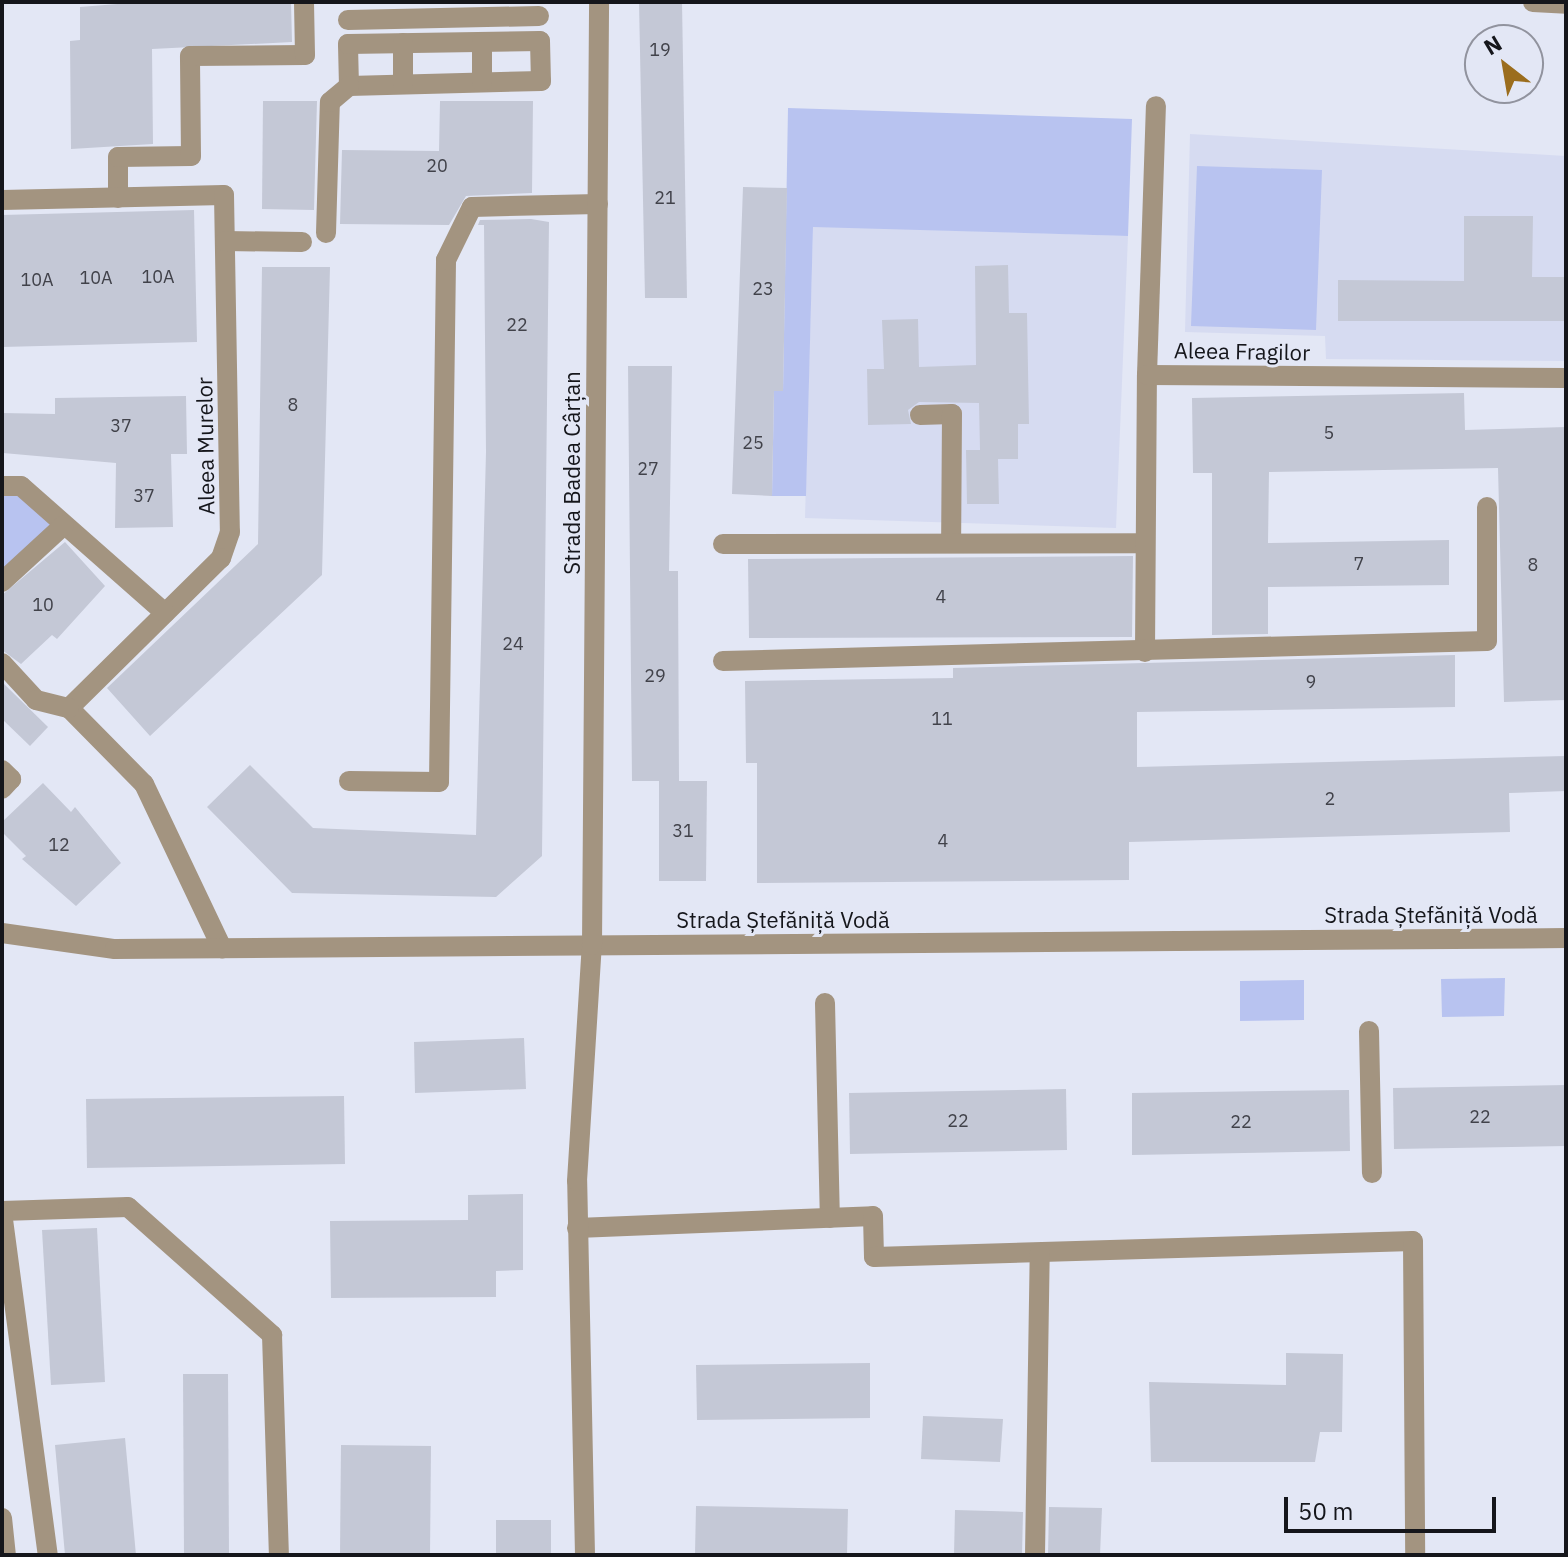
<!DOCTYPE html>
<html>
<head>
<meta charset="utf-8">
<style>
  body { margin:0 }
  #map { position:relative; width:1568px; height:1557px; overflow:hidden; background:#e3e7f5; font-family:"IBM Plex Sans",sans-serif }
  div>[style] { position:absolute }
  .built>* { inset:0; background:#d6dbf1 }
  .green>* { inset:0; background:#b8c3f0 }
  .building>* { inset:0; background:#c4c8d6 }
  .minor>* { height:20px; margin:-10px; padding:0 10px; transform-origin:10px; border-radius:10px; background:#a39480 }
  span { translate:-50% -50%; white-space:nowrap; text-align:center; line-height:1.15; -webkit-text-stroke:6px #e3e7f5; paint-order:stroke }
  .number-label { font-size:18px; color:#41424a }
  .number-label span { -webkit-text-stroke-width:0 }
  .street-label { font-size:22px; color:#15161b }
  .frame { position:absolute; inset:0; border:4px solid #15161b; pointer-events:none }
  .north { position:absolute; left:1464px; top:24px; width:80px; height:80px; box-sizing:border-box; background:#e3e7f5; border:2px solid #91939e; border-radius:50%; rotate:329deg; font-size:22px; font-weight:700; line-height:32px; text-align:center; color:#15161b }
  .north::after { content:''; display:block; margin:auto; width:28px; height:36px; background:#9b6d1d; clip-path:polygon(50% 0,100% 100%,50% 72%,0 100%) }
  .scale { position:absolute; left:1284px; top:1497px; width:212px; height:36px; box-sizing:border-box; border:4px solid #15161b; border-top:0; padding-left:10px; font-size:24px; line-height:28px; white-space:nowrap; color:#15161b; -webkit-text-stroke:6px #e3e7f5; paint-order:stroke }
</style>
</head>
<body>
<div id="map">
  <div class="built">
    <div style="clip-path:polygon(1190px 134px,1566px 156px,1566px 361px,1326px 359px,1325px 336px,1185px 332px)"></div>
    <div style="clip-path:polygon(813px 226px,1128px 236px,1116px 528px,805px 518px)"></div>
  </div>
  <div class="green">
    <div style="clip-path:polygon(788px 108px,1132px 119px,1128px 236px,813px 227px,806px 496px,772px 496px,774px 391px,783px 391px)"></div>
    <div style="clip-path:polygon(1197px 166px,1322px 170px,1316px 330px,1191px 326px)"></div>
    <div style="clip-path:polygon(2px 491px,19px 491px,52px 526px,2px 572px)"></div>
    <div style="clip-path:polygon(1505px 978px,1504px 1016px,1442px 1017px,1441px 979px)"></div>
    <div style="clip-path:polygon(1304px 980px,1304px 1020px,1240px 1021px,1240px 981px)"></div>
  </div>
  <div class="building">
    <div style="clip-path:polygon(142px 2px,291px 2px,292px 42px,152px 49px,153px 144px,71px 149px,70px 41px,80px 40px,80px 7px)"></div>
    <div style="clip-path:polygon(639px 2px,682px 2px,687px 298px,645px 298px)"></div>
    <div style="clip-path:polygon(263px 101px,317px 101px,314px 210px,262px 209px)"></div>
    <div style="clip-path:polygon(440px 101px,533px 101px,532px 193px,466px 196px,449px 225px,340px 224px,342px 150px,439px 151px)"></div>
    <div style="clip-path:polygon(743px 187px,787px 188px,783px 391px,774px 391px,772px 496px,732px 494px)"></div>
    <div style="clip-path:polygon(194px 210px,197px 342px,2px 347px,2px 215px)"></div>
    <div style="clip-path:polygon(1464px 216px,1533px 216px,1532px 277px,1566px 277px,1566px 321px,1338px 321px,1338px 280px,1464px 281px)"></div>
    <div style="clip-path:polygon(531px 219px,549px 222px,542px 856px,496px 897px,292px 893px,207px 807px,250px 765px,313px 828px,476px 835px,486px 452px,484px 225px,478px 225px,480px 220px)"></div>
    <div style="clip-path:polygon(1008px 265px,1009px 313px,1027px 313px,1029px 424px,1018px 424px,1018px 459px,998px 459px,999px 504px,967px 504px,966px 450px,980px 450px,979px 403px,919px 402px,908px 410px,911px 424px,868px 425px,867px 369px,884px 369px,882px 320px,918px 319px,919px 367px,976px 365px,975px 266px)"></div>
    <div style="clip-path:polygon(262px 267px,330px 267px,322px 575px,150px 736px,107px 688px,258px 544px)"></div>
    <div style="clip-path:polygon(628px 366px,672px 366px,669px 571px,678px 571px,679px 781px,632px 781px)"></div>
    <div style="clip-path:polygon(1464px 393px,1465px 430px,1566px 427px,1566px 700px,1504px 702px,1498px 468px,1269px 472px,1268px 543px,1449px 540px,1449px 585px,1268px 587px,1268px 634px,1212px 635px,1212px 473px,1193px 473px,1192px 398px)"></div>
    <div style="clip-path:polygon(186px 396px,187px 454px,171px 454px,173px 527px,115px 528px,116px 463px,3px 453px,2px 413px,55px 414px,55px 398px)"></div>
    <div style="clip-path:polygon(65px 542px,105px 586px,57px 639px,52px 635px,21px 664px,2px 650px,2px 595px)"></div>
    <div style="clip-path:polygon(1133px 556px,1132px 637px,749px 638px,748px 559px)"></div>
    <div style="clip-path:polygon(1455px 655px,1455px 707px,1137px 712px,1137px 767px,1566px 756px,1566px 791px,1509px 793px,1510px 832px,1129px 842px,1129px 880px,757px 883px,757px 763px,746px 763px,745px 681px,953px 678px,953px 668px)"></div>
    <div style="clip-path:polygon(2px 682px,48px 727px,30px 746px,2px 719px)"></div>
    <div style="clip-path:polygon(659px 781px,707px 781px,706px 881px,659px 881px)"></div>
    <div style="clip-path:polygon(43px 783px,71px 812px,75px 807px,121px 863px,76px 906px,22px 859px,26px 856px,2px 832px,2px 822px)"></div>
    <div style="clip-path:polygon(524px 1038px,526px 1089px,415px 1093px,414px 1042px)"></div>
    <div style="clip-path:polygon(1566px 1085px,1566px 1146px,1394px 1149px,1393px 1088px)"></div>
    <div style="clip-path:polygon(1066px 1089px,1067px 1150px,850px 1154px,849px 1093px)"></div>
    <div style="clip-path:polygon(1349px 1090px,1350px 1151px,1132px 1155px,1132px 1093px)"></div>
    <div style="clip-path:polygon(344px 1096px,345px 1164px,87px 1168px,86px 1099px)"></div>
    <div style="clip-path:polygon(523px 1194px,523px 1270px,496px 1271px,496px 1297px,331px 1298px,330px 1221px,468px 1220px,468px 1195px)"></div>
    <div style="clip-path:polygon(97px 1228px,105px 1382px,51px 1385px,42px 1230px)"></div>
    <div style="clip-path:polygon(1286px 1353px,1343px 1354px,1342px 1432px,1320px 1432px,1315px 1462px,1151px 1462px,1149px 1382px,1286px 1385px)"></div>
    <div style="clip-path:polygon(870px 1363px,870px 1418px,697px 1420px,696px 1365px)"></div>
    <div style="clip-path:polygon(183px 1374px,228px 1374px,229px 1555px,184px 1555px)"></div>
    <div style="clip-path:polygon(923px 1416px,1003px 1419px,1000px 1462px,921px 1459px)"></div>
    <div style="clip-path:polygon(125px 1438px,136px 1555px,65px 1555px,55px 1445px)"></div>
    <div style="clip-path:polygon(341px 1445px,431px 1446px,430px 1555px,340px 1555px)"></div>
    <div style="clip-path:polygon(696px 1506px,848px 1509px,847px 1555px,695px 1555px)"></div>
    <div style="clip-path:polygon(1049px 1507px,1102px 1508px,1100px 1555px,1048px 1555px)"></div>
    <div style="clip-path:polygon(955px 1510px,1023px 1512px,1022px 1555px,954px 1555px)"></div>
    <div style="clip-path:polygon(496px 1520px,551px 1520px,551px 1555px,496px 1555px)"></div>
  </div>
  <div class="minor">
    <div style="left:1533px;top:2px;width:33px;rotate:3deg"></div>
    <div style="left:348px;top:20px;width:191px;rotate:-1.2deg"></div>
    <div style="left:540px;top:41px;width:40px;rotate:88.6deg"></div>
    <div style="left:541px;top:81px;width:192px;rotate:178.5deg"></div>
    <div style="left:349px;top:86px;width:42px;rotate:-91.4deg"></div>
    <div style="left:348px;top:44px;width:192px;rotate:-0.9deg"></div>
    <div style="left:482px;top:42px;width:40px;rotate:90deg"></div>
    <div style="left:403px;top:43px;width:41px;rotate:90deg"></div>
    <div style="left:118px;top:198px;width:41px;rotate:-90deg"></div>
    <div style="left:118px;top:157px;width:73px;rotate:-0.8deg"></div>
    <div style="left:191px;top:156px;width:100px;rotate:-90.6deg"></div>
    <div style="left:190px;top:56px;width:115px;rotate:-0.5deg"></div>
    <div style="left:305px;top:55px;width:53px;rotate:-91.1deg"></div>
    <div style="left:2px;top:200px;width:222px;rotate:-1.3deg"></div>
    <div style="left:224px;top:195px;width:337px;rotate:89deg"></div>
    <div style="left:230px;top:532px;width:28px;rotate:109deg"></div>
    <div style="left:221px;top:558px;width:214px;rotate:135.4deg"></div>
    <div style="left:69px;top:708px;width:107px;rotate:45.4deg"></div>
    <div style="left:144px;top:784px;width:182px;rotate:64.6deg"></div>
    <div style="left:326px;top:233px;width:131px;rotate:-88.3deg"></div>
    <div style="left:330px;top:102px;width:25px;rotate:-40deg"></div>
    <div style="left:225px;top:241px;width:77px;rotate:0.7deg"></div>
    <div style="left:1147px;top:375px;width:269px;rotate:-88.1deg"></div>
    <div style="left:920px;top:415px;width:32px;rotate:-2deg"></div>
    <div style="left:952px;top:414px;width:129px;rotate:90.4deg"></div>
    <div style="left:2px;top:486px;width:19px"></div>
    <div style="left:21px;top:486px;width:192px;rotate:41.4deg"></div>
    <div style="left:723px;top:544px;width:422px;rotate:-0.1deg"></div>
    <div style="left:2px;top:582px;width:84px;rotate:-42.6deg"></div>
    <div style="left:1145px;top:652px;width:277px;rotate:-89.6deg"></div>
    <div style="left:1147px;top:375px;width:419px;rotate:0.4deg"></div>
    <div style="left:723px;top:661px;width:764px;rotate:-1.5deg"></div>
    <div style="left:1487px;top:641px;width:134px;rotate:-90deg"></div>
    <div style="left:2px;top:663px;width:50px;rotate:47.4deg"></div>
    <div style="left:36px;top:700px;width:34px;rotate:14deg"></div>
    <div style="left:2px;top:770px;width:13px;rotate:45deg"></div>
    <div style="left:11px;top:779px;width:13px;rotate:132deg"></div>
    <div style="left:349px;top:781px;width:90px;rotate:0.6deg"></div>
    <div style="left:439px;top:782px;width:522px;rotate:-89.23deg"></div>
    <div style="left:446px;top:260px;width:59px;rotate:-63.9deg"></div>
    <div style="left:472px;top:207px;width:126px;rotate:-1.4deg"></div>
    <div style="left:2px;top:933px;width:114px;rotate:8.1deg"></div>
    <div style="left:115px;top:949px;width:1451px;rotate:-0.43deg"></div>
    <div style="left:825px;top:1003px;width:215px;rotate:88.7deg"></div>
    <div style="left:1369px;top:1031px;width:142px;rotate:88.8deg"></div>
    <div style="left:2px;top:1211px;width:126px;rotate:-1.8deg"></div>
    <div style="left:128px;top:1207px;width:193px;rotate:41.6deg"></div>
    <div style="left:272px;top:1335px;width:220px;rotate:88.2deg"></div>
    <div style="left:2px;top:1212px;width:346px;rotate:82.4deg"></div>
    <div style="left:577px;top:1228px;width:296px;rotate:-2.3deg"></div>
    <div style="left:873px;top:1216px;width:41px;rotate:88.6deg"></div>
    <div style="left:874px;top:1257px;width:539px;rotate:-1.7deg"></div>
    <div style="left:1413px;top:1241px;width:314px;rotate:89.6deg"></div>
    <div style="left:2px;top:1518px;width:37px;rotate:84deg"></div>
    <div style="left:585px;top:1555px;width:374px;rotate:-91.2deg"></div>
    <div style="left:577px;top:1181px;width:236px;rotate:-86.4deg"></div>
    <div style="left:592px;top:945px;width:943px;rotate:-89.57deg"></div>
    <div style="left:1035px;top:1555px;width:302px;rotate:-89.1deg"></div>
  </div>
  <div class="number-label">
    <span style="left:660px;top:50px">19</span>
    <span style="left:437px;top:166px">20</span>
    <span style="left:665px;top:198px">21</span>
    <span style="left:158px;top:277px">10A</span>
    <span style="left:96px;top:278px">10A</span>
    <span style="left:37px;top:280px">10A</span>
    <span style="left:763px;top:289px">23</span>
    <span style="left:517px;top:325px">22</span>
    <span style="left:293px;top:405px">8</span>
    <span style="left:121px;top:426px">37</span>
    <span style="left:1329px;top:433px">5</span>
    <span style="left:753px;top:443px">25</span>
    <span style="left:648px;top:469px">27</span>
    <span style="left:144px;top:496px">37</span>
    <span style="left:1359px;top:564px">7</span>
    <span style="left:1533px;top:565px">8</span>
    <span style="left:941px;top:597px">4</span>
    <span style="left:43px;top:605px">10</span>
    <span style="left:513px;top:644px">24</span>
    <span style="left:655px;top:676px">29</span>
    <span style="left:1311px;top:682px">9</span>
    <span style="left:942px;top:719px">11</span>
    <span style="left:1330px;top:799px">2</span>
    <span style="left:683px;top:831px">31</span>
    <span style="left:943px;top:841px">4</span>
    <span style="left:59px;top:845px">12</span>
    <span style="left:1480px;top:1117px">22</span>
    <span style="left:958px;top:1121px">22</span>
    <span style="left:1241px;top:1122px">22</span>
  </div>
  <div class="street-label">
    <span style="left:1242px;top:351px;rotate:1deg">Aleea Fragilor</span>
    <span style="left:205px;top:446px;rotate:-91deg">Aleea Murelor</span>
    <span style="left:572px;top:473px;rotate:-90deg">Strada Badea Cârțan</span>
    <span style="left:1431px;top:915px">Strada Ștefăniță Vodă</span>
    <span style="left:783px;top:920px">Strada Ștefăniță Vodă</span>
  </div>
  <div class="frame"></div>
  <div class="north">N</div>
  <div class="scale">50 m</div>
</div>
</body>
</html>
